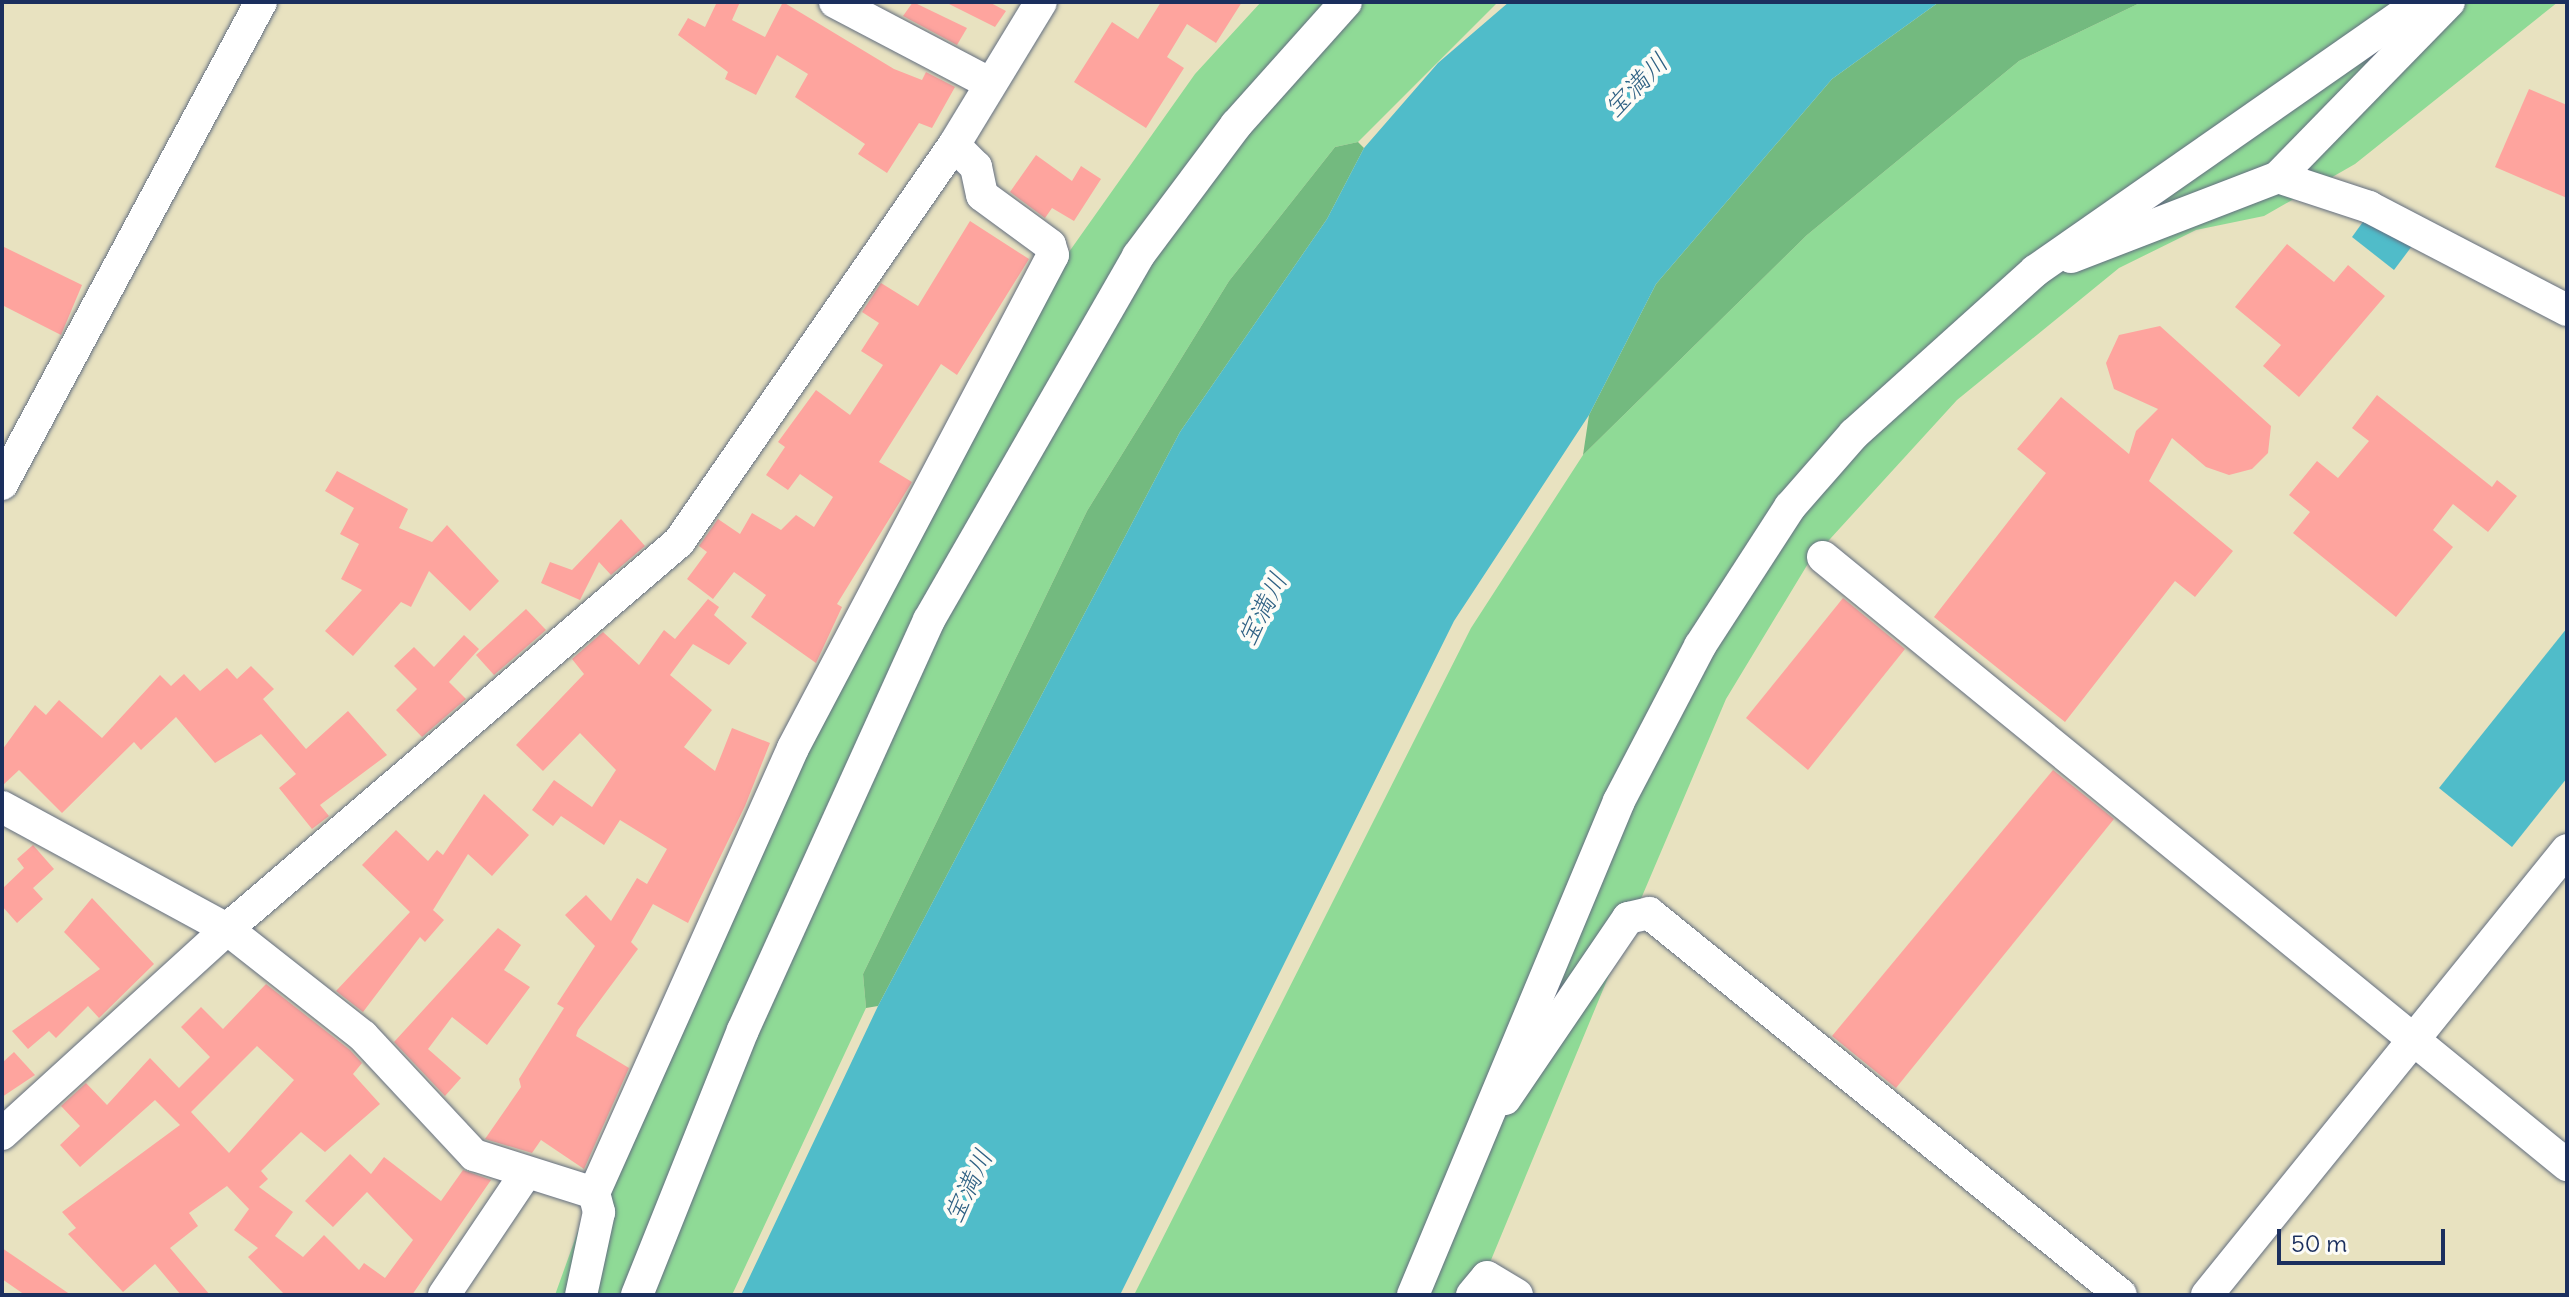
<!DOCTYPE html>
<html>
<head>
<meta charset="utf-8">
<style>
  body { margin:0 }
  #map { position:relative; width:2569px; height:1297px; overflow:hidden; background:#e8e2c0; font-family:Delius,"Klee One",sans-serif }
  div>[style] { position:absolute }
  .green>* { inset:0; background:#8fda96 }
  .forest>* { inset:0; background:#73ba7f }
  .water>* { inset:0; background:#50bcc9 }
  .building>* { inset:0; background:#fea49e }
  .roads { filter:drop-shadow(0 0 2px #636e80) drop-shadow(0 0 2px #636e80) }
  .minor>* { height:32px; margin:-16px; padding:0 16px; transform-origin:16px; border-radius:16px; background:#fff }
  span { translate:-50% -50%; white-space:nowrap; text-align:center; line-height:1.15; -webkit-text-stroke:8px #fdfcf7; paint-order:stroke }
  .water-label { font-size:26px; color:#2e6083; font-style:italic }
  .frame { position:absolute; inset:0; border:4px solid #1b2f5e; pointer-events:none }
  .scale { position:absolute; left:2277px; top:1229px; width:168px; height:36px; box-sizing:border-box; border:4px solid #1b2f5e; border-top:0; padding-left:10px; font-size:24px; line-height:28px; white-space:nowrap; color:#1b2f5e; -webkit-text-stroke:6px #fdfcf7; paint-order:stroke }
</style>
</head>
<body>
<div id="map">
  <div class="green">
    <div style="clip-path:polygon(1261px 2px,1498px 2px,1358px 142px,1335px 147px,1229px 281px,1087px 511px,863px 974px,866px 1008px,732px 1295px,555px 1295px,588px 1203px,751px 855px,1064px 259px,1195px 74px)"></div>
    <div style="clip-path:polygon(2142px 2px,2558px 2px,2355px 164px,2264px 216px,2196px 230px,2119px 268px,1957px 400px,1809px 562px,1726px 699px,1629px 927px,1491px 1260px,1502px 1295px,1134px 1295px,1471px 628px,1583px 455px,1807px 235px,2019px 61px)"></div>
  </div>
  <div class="forest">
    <div style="clip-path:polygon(1939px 2px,2142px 2px,2019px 61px,1807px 235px,1583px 455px,1589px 415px,1656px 284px,1832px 79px)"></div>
    <div style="clip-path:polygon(1358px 142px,1364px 148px,1327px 219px,1180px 432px,878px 1006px,866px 1008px,863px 974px,1087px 511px,1229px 281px,1335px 147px)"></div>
  </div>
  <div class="water">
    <div style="clip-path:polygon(1509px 2px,1939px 2px,1832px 79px,1656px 284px,1589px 415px,1454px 621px,1120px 1295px,741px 1295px,878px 1006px,1180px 432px,1327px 219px,1364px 148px,1438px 63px)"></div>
    <div style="clip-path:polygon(2365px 219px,2412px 246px,2394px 270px,2352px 237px)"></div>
    <div style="clip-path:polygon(2567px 628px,2567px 778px,2512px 847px,2439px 788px)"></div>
  </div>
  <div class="building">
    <div style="clip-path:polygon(717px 2px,740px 2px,732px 20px,765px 37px,783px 2px,894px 69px,922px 80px,926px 72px,955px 87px,932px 128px,919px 123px,887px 173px,858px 154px,865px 144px,795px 97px,808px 74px,777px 55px,756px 95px,725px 79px,728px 72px,678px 35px,688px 18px,705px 27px)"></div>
    <div style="clip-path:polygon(913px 2px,967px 28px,957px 45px,903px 16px)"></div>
    <div style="clip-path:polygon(945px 2px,989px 2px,1006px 11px,995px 27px)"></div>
    <div style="clip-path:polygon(1161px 2px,1242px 2px,1216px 43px,1187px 24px,1167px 57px,1184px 68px,1146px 128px,1074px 82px,1112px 22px,1138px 39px)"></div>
    <div style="clip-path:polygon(2529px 89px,2567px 105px,2567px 198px,2495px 167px)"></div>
    <div style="clip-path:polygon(1036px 155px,1072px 181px,1081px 166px,1101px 179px,1074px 221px,1052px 208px,1045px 218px,1010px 192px)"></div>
    <div style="clip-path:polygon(970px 221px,1029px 259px,957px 375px,941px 364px,879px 462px,912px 482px,837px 604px,842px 607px,816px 663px,751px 617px,766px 595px,734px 572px,713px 599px,687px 579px,707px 552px,699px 546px,718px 519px,740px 534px,752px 513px,781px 530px,796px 515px,814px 527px,833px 497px,800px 474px,788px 490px,766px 475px,785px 447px,778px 442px,816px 390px,850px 415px,883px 365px,861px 351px,879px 323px,862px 312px,881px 283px,918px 306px)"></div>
    <div style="clip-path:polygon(2287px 244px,2334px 282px,2348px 265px,2385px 296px,2299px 397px,2263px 366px,2281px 345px,2235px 307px)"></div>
    <div style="clip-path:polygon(2px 246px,82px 285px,61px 335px,2px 305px)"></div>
    <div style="clip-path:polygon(2160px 326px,2271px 426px,2268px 453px,2252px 469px,2229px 475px,2206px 467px,2172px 438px,2149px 481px,2233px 551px,2195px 597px,2175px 581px,2065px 722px,1934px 617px,2046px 473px,2017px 449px,2061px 397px,2129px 454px,2136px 431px,2158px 409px,2114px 389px,2106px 363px,2119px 335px)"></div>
    <div style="clip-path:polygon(2377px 395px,2492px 487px,2497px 480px,2517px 496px,2488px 532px,2453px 504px,2433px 530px,2453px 547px,2396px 617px,2293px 533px,2310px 512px,2289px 495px,2317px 461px,2338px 478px,2369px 441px,2352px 428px)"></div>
    <div style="clip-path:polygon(337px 471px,408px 509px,399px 528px,432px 542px,447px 525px,499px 581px,470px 611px,429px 571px,411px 607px,401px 602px,353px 656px,325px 631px,362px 590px,341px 579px,359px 544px,340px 534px,354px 508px,325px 491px)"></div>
    <div style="clip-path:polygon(621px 519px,645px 546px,611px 575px,599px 562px,580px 600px,541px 583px,550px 562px,572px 570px)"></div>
    <div style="clip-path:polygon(1843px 598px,1905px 649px,1808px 770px,1746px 718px)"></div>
    <div style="clip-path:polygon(708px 599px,719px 607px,714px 615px,747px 643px,729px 665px,693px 644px,670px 675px,712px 710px,684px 747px,715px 771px,732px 728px,770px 743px,745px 806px,688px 923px,653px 904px,631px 942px,638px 949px,578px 1030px,576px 1036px,629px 1068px,584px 1169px,541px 1140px,532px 1153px,485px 1139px,521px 1087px,519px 1079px,564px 1008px,557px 1004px,595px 946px,565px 915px,586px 895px,611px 921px,637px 878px,647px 884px,667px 849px,620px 820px,604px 845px,561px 816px,553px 826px,532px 810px,554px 780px,592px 807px,616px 770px,580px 733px,543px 771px,516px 745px,584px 674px,572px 659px,603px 632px,639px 665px,664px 630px,675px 639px)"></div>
    <div style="clip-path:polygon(526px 609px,546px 630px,494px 675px,476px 655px)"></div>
    <div style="clip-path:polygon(464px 635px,479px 649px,449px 682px,466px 699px,422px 737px,396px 710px,417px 689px,394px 666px,414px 647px,434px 667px)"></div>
    <div style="clip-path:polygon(251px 666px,274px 689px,263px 699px,306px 749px,348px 711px,387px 755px,320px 805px,329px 816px,312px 829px,279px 788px,296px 774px,261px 734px,215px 763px,176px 717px,141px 750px,134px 742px,62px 813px,19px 770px,2px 786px,2px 750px,35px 705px,46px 715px,59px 700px,102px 738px,160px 675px,171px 686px,184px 674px,200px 691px,227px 668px,237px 679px)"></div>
    <div style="clip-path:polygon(2053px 770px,2114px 819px,1896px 1088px,1832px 1036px)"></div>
    <div style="clip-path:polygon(484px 794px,529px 835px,492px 876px,468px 854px,433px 910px,444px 920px,425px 942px,420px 937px,363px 1012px,336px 991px,410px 912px,362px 865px,396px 830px,428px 861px,437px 850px,443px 855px)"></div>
    <div style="clip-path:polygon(33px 845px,54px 869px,33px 888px,43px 899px,17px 923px,2px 906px,2px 889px,24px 868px,17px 859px)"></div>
    <div style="clip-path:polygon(92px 898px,154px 964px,99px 1018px,88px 1006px,56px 1038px,49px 1031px,28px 1049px,12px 1031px,100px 969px,64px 932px)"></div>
    <div style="clip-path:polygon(498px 928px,521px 945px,504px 970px,530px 987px,487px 1045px,452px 1017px,428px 1049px,461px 1078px,445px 1096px,394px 1042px)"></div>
    <div style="clip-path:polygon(evenodd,266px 984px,350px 1050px,362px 1063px,353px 1074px,380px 1104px,325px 1152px,301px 1132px,261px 1171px,268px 1179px,259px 1187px,293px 1212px,275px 1236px,303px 1257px,324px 1235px,359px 1270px,364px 1263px,385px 1278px,413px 1240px,367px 1192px,333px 1227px,305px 1201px,350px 1154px,371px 1174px,384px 1157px,441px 1201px,463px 1170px,491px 1180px,412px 1295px,285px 1295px,248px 1257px,258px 1248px,234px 1230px,249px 1209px,227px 1186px,189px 1213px,198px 1226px,170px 1248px,210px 1295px,181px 1295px,155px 1264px,123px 1292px,68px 1234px,76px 1228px,62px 1212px,180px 1125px,155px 1100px,80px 1167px,60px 1145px,80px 1126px,61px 1106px,86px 1083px,107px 1105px,150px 1058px,179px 1088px,210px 1057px,181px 1027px,201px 1007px,223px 1029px,266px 984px,257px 1046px,294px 1080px,229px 1153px,191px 1112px,257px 1046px)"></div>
    <div style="clip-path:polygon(14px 1052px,35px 1075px,2px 1097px,2px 1063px)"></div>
    <div style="clip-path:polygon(2px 1248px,71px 1295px,25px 1295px,2px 1279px)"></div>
  </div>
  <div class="roads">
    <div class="minor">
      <div style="left:835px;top:2px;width:174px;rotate:27.7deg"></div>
      <div style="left:2278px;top:177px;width:96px;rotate:18.2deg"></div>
      <div style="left:2369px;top:207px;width:223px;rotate:27.5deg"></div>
      <div style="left:2071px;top:257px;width:222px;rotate:-21.1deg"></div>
      <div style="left:2278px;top:177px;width:245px;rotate:-45.7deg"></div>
      <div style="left:2px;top:484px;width:547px;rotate:-61.75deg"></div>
      <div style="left:1823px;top:557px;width:961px;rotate:39.26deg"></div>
      <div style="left:2px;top:807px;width:256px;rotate:28.5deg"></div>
      <div style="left:227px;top:929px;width:173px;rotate:38.2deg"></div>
      <div style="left:363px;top:1036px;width:163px;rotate:47deg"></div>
      <div style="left:474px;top:1155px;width:126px;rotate:17.6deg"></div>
      <div style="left:594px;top:1193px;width:20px;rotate:75deg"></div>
      <div style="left:599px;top:1212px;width:85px;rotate:102.2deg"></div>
      <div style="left:1505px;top:1099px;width:219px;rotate:-55.8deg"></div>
      <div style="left:1628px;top:918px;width:22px;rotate:-13deg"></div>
      <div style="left:1649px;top:913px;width:607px;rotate:38.98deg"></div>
      <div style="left:2px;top:1134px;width:304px;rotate:-42.3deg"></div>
      <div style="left:227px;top:929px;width:595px;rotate:-40.57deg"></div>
      <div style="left:679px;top:542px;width:483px;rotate:-55.3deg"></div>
      <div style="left:954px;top:145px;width:167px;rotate:-58.7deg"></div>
      <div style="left:594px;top:1193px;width:487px;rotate:-65.9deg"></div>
      <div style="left:793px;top:748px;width:557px;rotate:-62.19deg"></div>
      <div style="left:1053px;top:255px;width:10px;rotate:-107deg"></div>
      <div style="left:1050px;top:245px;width:84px;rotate:-143.7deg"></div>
      <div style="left:982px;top:195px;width:29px;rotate:-102deg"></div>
      <div style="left:976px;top:167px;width:31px;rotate:-135deg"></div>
      <div style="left:444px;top:1295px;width:143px;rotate:-56.1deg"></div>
      <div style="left:637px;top:1295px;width:285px;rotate:-68.2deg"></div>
      <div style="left:743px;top:1030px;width:450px;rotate:-65.6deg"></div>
      <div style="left:929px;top:620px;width:420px;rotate:-60.1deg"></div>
      <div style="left:1138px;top:256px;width:164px;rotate:-53.2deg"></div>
      <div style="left:1236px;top:125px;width:165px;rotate:-48.2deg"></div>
      <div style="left:1413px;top:1295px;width:535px;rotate:-67.36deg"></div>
      <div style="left:1619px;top:801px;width:175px;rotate:-62.4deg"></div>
      <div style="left:1700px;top:646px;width:166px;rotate:-57.1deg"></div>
      <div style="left:1790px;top:507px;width:97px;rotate:-48.8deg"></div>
      <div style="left:1854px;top:434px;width:244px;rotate:-42deg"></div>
      <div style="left:2035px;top:271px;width:470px;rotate:-34.9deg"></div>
      <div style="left:1472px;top:1295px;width:23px;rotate:-50deg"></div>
      <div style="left:1487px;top:1277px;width:35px;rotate:31deg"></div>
      <div style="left:2207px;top:1295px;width:572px;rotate:-51.03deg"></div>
    </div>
  </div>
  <div class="water-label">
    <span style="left:1636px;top:85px;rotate:-45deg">宝満川</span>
    <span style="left:1262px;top:609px;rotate:-63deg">宝満川</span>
    <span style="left:968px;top:1186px;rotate:-64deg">宝満川</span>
  </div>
  <div class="frame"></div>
  <div class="scale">50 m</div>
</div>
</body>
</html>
